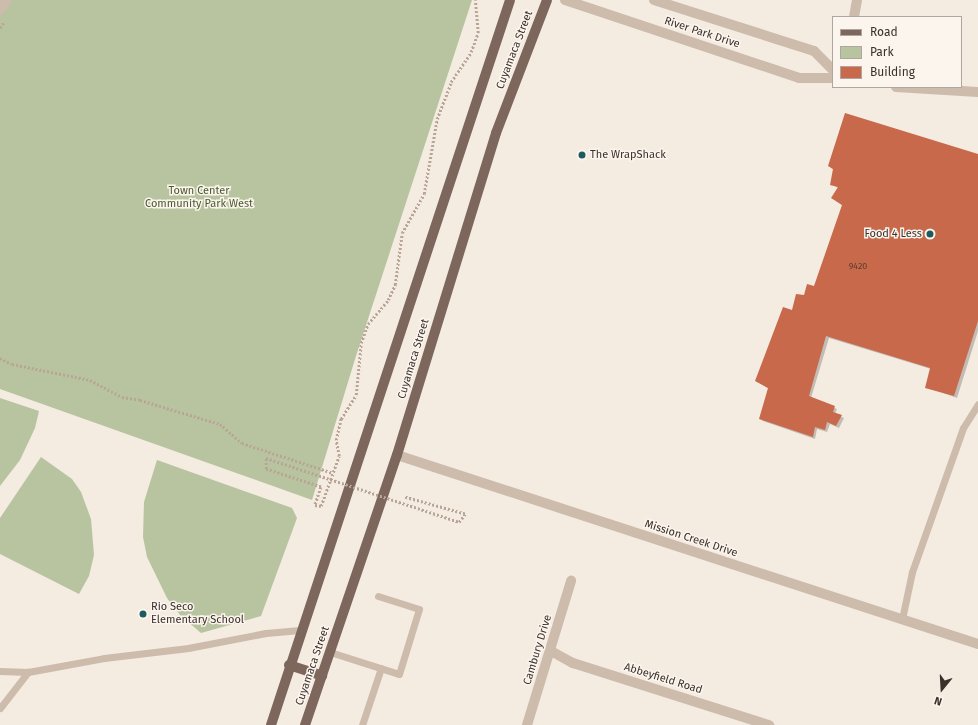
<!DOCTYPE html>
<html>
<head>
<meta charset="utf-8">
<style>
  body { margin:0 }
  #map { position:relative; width:978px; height:725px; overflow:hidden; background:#f4ebe1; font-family:"Fira Sans",sans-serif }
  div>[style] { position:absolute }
  .green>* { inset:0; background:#b8c4a0 }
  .shadow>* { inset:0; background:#0003 }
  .building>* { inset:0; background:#c8694b }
  .path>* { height:2.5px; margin-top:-1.25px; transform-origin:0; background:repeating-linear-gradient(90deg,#b9a596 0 2px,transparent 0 4px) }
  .service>* { height:7px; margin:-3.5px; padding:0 3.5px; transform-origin:3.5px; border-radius:3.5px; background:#cdbbac }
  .minor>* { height:10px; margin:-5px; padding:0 5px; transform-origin:5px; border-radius:5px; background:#cdbbac }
  .tertiary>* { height:10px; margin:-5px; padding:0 5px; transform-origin:5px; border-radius:5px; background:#cdbbac }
  .primary>* { height:10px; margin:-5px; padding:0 5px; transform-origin:5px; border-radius:5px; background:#7d675c }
  .path-bridge>* { height:2.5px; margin-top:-1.25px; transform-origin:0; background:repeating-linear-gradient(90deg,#b9a596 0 2px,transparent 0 4px) }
  .dots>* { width:11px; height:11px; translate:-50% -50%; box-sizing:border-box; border:2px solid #fbf5ee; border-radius:50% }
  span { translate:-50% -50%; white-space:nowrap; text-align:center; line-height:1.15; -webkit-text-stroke:3px #fbf5ee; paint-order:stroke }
  .number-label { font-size:9px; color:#5e3e33 }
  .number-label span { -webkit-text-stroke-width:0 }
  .street-label { font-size:11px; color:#3b302b }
  .poi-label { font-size:11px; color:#3b302b }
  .left { translate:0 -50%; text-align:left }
  .right { translate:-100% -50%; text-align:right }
  .park-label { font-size:11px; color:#4a5a2e }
  .legend { position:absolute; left:832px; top:16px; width:130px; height:72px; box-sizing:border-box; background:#fbf5ee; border:1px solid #aea6a0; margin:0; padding:5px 7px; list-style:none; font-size:12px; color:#3b302b }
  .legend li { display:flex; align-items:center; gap:8px; height:20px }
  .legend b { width:20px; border:1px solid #aea6a0 }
  .north { position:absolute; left:922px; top:669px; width:40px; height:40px; -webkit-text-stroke:3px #fbf5ee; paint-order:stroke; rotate:198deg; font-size:11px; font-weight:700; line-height:16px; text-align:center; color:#3b302b }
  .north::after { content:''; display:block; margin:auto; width:14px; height:18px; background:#3b302b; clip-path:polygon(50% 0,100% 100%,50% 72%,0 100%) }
</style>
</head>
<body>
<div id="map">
  <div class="green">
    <div style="clip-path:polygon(0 0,472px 0,356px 356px,312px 500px,0 389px)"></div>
    <div style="clip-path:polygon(0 398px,39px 411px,35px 428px,20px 460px,0 486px)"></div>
    <div style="clip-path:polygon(41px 457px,72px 479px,81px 492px,91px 519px,94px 555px,89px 576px,79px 594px,0 554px,0 518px)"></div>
    <div style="clip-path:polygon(157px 460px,292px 508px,297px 518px,261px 616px,201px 633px,180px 615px,167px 598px,147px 557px,143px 537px,144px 502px)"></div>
  </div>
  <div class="shadow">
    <div style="clip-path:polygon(978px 155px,978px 331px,957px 398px,926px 387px,931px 369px,829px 338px,811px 398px,837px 409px,835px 414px,844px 418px,839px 428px,830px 424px,827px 432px,817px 429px,815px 439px,763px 421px,760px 418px,769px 389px,756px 381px,792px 311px,814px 287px,843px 206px,835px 200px,838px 188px,831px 184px,834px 170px,829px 166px)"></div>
  </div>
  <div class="building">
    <div style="clip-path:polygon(845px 113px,978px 154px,978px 321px,954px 396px,925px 388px,930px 368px,826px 336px,809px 396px,835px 406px,833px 412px,842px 415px,836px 426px,827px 422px,825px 430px,815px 427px,813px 437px,759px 419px,768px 388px,755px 381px,783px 307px,792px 310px,796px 294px,804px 295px,807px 284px,814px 286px,842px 205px,831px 198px,838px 187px,830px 185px,833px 169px,828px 166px)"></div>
  </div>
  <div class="path">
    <div style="left:0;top:28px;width:6px;rotate:-59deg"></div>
    <div style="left:0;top:358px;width:13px;rotate:27deg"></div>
    <div style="left:12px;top:364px;width:80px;rotate:11.6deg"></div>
    <div style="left:90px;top:380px;width:36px;rotate:28deg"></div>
    <div style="left:122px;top:397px;width:18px;rotate:9deg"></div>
    <div style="left:140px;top:400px;width:84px;rotate:16.7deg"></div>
    <div style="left:220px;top:424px;width:29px;rotate:41deg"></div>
    <div style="left:242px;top:443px;width:96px;rotate:18.2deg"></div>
    <div style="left:321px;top:487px;width:19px;rotate:108deg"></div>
    <div style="left:315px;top:505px;width:6px;rotate:9deg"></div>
    <div style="left:321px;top:506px;width:53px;rotate:-70.2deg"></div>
    <div style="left:339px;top:456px;width:16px;rotate:-101deg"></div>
    <div style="left:336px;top:440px;width:22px;rotate:-77deg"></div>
    <div style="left:341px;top:419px;width:28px;rotate:-58deg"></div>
    <div style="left:356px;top:395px;width:52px;rotate:-84.5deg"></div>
    <div style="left:361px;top:343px;width:20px;rotate:-70deg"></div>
    <div style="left:368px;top:324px;width:31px;rotate:-50deg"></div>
    <div style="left:388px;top:300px;width:17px;rotate:-65deg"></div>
    <div style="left:395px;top:285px;width:52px;rotate:-82.3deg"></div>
    <div style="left:402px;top:233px;width:45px;rotate:-60.6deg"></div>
    <div style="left:424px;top:194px;width:76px;rotate:-80.2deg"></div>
    <div style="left:437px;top:119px;width:40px;rotate:-69deg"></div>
    <div style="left:451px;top:82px;width:36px;rotate:-56deg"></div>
    <div style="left:471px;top:52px;width:20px;rotate:-70deg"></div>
    <div style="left:478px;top:33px;width:33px;rotate:-95deg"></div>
  </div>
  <div class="service">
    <div style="left:902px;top:619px;width:48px;rotate:-78deg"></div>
    <div style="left:912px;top:572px;width:153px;rotate:-70.5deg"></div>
    <div style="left:963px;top:428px;width:28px;rotate:-58deg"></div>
    <div style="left:330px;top:652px;width:72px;rotate:17.7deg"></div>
    <div style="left:399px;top:674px;width:68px;rotate:-72.9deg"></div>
    <div style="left:419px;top:609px;width:43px;rotate:-162.4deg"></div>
    <div style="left:0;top:671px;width:28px;rotate:2deg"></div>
    <div style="left:28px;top:672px;width:77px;rotate:-10.4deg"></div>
    <div style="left:104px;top:658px;width:85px;rotate:-6.8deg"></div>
    <div style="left:188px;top:648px;width:79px;rotate:-10.9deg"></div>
    <div style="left:266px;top:633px;width:34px;rotate:-5deg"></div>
    <div style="left:0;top:708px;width:46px;rotate:-52.1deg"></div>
    <div style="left:362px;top:725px;width:60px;rotate:-71.6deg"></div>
  </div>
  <div class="minor">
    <div style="left:0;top:10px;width:12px;rotate:-55deg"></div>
    <div style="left:854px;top:17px;width:17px;rotate:-80deg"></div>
    <div style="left:551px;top:651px;width:25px;rotate:29deg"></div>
    <div style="left:573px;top:663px;width:206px;rotate:17.6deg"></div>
    <div style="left:527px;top:725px;width:151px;rotate:-73deg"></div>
  </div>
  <div class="tertiary">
    <div style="left:565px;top:0;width:247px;rotate:18.4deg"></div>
    <div style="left:799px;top:78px;width:34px"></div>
    <div style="left:654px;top:0;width:168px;rotate:17.7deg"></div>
    <div style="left:814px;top:51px;width:27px;rotate:45deg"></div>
    <div style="left:896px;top:87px;width:82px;rotate:3.5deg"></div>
    <div style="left:397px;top:455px;width:611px;rotate:18.02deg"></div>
  </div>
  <div class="primary">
    <div style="left:289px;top:665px;width:35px;rotate:18deg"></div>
    <div style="left:271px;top:725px;width:763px;rotate:-71.75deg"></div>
    <div style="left:305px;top:725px;width:285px;rotate:-71.2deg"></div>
    <div style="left:397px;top:455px;width:337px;rotate:-72.9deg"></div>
    <div style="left:496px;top:133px;width:142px;rotate:-69deg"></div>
  </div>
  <div class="path-bridge">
    <div style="left:321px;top:487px;width:58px;rotate:-161.9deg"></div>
    <div style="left:266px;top:469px;width:11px;rotate:-90deg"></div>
    <div style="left:266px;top:458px;width:203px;rotate:18.3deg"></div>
    <div style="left:459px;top:522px;width:10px;rotate:-53deg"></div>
    <div style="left:465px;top:514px;width:63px;rotate:-164.4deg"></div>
  </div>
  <div class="dots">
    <div style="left:582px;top:155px;background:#1f5a5e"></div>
    <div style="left:930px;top:234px;background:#1f5a5e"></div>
    <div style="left:143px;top:614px;background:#1f5a5e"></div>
  </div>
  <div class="number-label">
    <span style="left:858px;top:266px">9420</span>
  </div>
  <div class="street-label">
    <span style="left:702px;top:33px;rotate:18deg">River Park Drive</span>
    <span style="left:515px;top:50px;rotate:-69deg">Cuyamaca Street</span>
    <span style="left:414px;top:359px;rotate:-73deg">Cuyamaca Street</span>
    <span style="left:691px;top:539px;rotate:18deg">Mission Creek Drive</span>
    <span style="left:538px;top:650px;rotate:-73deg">Cambury Drive</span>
    <span style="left:313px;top:666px;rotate:-71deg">Cuyamaca Street</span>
    <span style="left:663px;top:679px;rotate:17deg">Abbeyfield Road</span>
  </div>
  <div class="poi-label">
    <span class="left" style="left:590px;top:155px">The WrapShack</span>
    <span class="right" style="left:922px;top:234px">Food 4 Less</span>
    <span class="left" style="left:151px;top:614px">Rio Seco<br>Elementary School</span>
  </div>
  <div class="park-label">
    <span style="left:199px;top:198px">Town Center<br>Community Park West</span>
  </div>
  <ul class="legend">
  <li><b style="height:5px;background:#7d675c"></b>Road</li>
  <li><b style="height:11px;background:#b8c4a0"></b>Park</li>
  <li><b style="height:11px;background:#c8694b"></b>Building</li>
  </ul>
  <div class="north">N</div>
</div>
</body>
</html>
